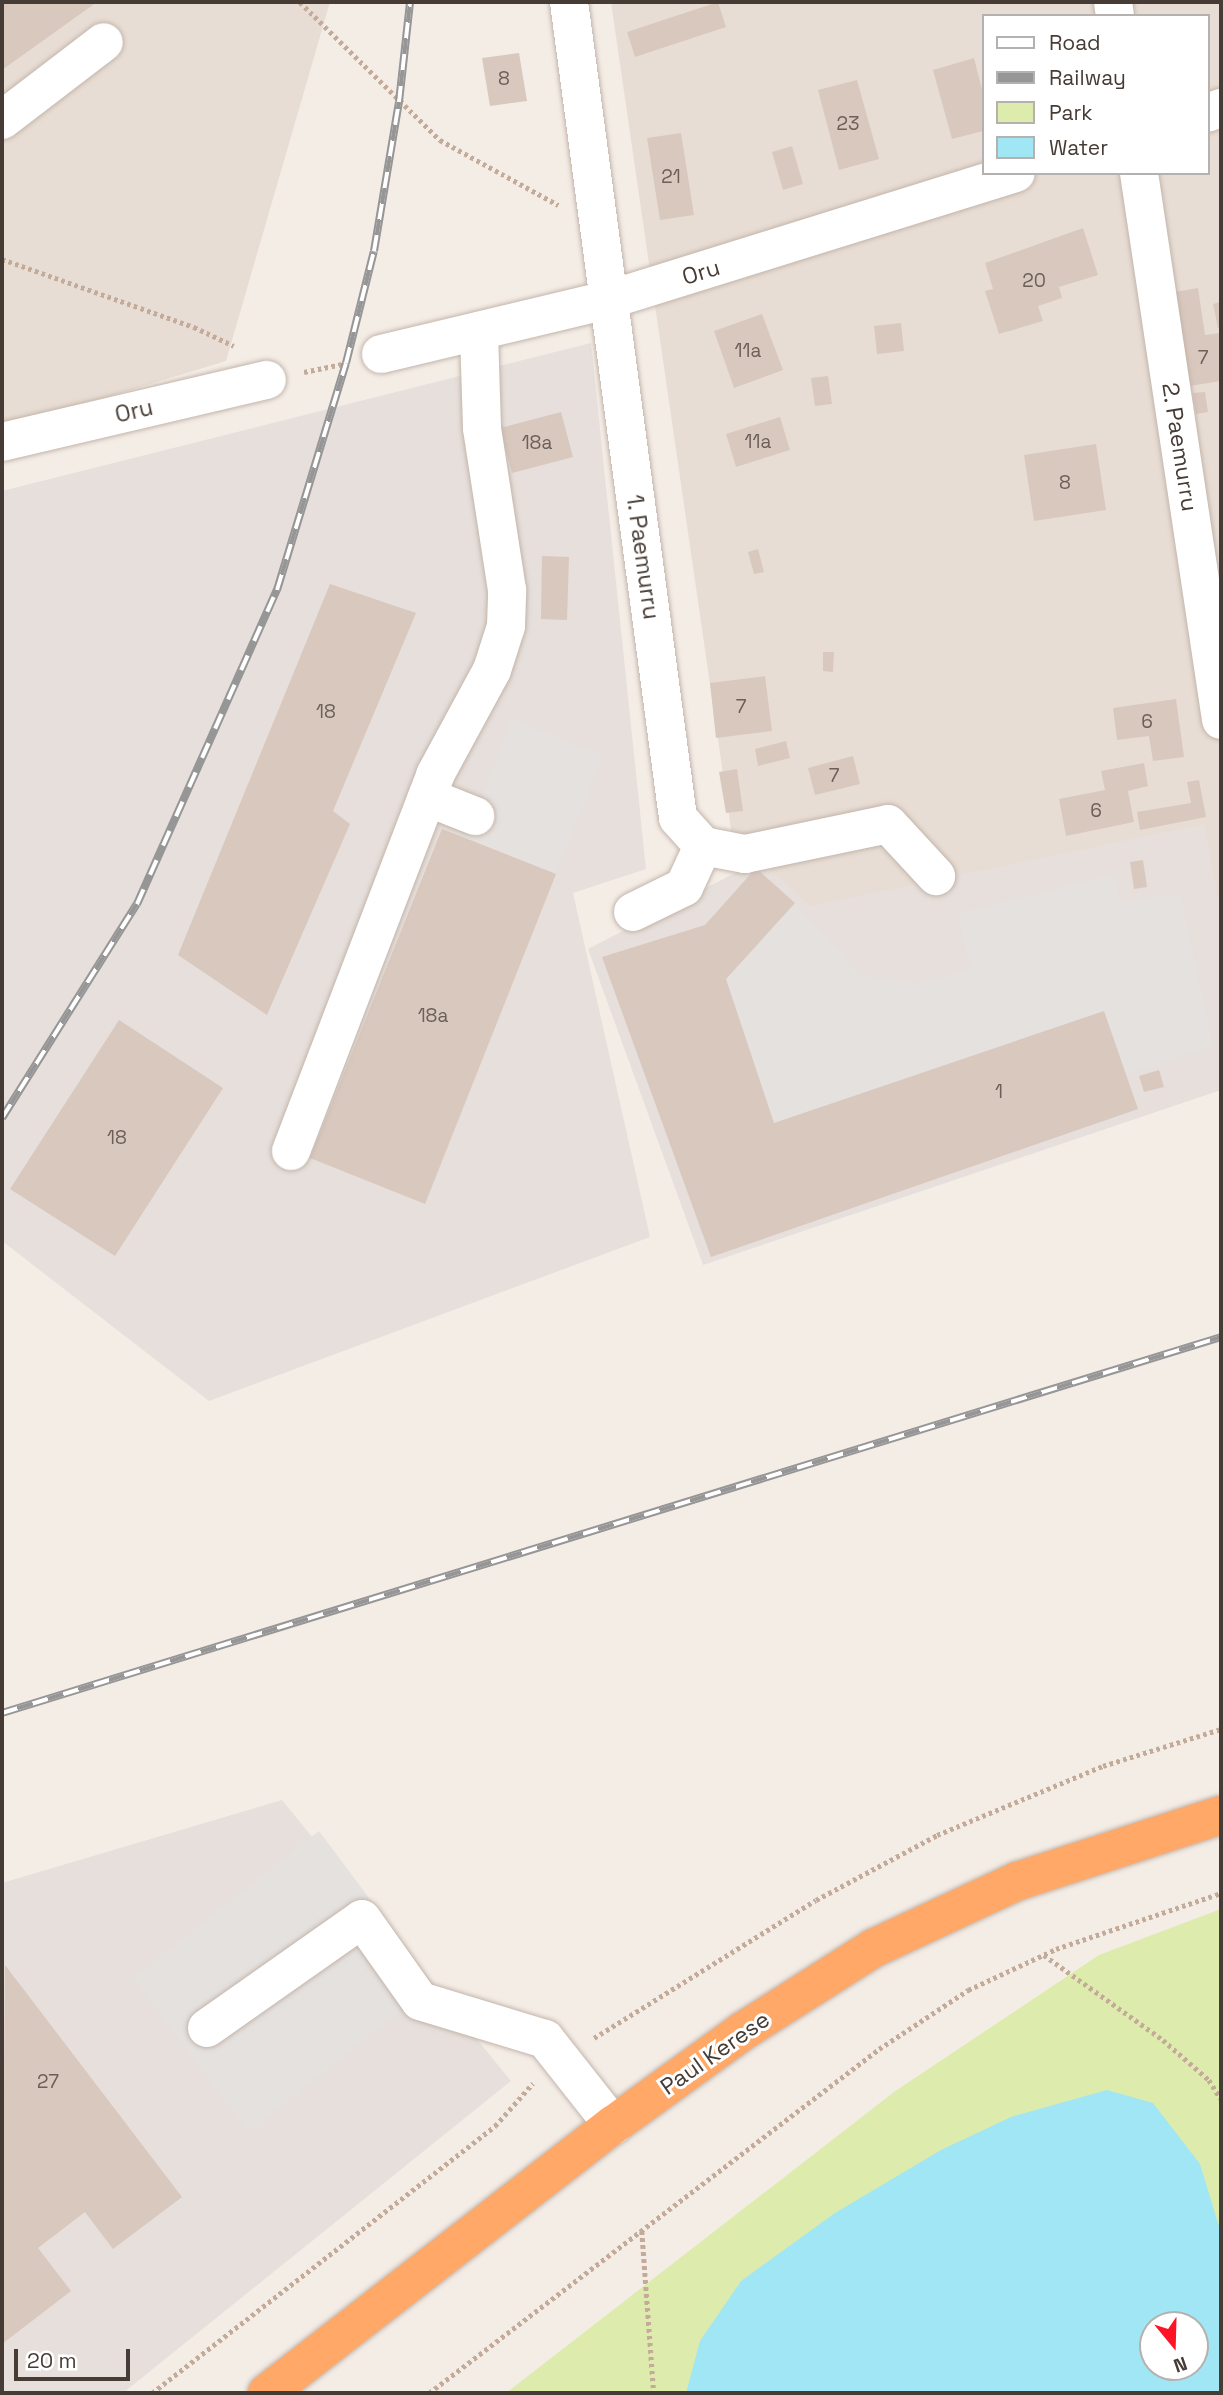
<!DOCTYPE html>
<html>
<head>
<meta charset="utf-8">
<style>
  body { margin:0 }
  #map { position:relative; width:1223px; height:2395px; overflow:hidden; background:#f4ede6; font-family:"Space Grotesk",sans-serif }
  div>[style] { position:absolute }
  .residential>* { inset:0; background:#e8ddd4 }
  .industrial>* { inset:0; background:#e6dfdb }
  .green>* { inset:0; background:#ddebad }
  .parking>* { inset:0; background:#e5e1df }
  .water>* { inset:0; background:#a0e6f4 }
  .building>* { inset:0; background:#d9c8be }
  .path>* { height:4.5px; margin-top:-2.25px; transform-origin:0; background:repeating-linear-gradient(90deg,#c3aa99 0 3.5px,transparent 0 7px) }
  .roads { filter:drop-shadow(0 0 2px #c3b5ab) drop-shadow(0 0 2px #c3b5ab) }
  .minor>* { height:38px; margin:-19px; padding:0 19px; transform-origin:19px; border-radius:19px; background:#fff }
  .highway>* { height:38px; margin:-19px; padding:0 19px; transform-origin:19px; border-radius:19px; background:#ffa867 }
  .rail>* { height:8px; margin-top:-4px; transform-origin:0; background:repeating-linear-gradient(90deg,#fff 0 16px,#969696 0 32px); box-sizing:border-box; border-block:2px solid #969696 }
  span { translate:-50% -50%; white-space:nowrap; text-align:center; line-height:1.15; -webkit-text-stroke:6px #fff; paint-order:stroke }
  .number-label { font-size:19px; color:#6c5f57 }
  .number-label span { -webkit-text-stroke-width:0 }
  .street-label { font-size:23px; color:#473c35 }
  .frame { position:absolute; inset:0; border:4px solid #473c35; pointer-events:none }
  .legend { position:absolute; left:982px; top:14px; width:228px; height:161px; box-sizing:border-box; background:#fff; border:2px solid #b5b1ae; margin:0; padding:9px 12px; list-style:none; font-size:21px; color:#473c35 }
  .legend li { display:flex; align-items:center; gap:14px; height:35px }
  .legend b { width:35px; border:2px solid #b5b1ae }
  .north { position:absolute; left:1139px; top:2311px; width:70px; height:70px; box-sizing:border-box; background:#fff; border:2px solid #b5b1ae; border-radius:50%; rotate:161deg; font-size:19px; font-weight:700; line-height:28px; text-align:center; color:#473c35 }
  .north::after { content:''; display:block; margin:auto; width:24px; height:32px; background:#ff1327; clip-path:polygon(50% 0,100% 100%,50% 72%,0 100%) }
  .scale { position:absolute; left:14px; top:2349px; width:116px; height:32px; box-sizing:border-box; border:4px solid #473c35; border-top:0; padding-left:9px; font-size:21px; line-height:24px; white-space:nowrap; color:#473c35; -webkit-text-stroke:5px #fff; paint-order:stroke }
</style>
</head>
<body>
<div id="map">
  <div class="residential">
    <div style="clip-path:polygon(2px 2px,330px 2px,226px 361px,2px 429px)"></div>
    <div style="clip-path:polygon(evenodd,611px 2px,1221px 2px,1221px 1074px,784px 1194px,611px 2px,983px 16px,1207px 16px,1207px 173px,983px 173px,983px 16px)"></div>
  </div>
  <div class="industrial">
    <div style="clip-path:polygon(591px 343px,646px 869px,573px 893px,650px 1237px,209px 1401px,2px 1241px,2px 491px)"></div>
    <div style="clip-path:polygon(1204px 824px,1221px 912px,1221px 1090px,703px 1265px,588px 949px,760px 860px,810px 906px)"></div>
    <div style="clip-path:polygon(282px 1800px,511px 2081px,123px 2393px,2px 2393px,2px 1883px)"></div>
  </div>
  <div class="green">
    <div style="clip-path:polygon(evenodd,1221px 1909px,1221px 2393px,506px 2393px,894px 2092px,1099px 1955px,1221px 1909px,1153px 2325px,1195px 2325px,1195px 2367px,1153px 2367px,1153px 2325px)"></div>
  </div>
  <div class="parking">
    <div style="clip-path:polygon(512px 719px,603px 755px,556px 874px,466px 838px)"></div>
    <div style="clip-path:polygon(1114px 874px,1120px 902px,1180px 893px,1213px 1046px,1126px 1075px,774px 1123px,726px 979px,795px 903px,860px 976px,916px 983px,972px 969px,957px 914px)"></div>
    <div style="clip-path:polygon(319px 1831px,434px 1985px,249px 2131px,133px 1978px)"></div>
  </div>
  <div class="water">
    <div style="clip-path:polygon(evenodd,1107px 2090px,1153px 2103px,1200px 2164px,1221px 2233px,1221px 2393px,686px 2393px,700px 2341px,741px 2281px,835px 2213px,941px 2150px,1011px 2117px,1107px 2090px,1153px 2325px,1195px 2325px,1195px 2367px,1153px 2367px,1153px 2325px)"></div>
  </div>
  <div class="building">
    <div style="clip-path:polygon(2px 2px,97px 2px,2px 70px)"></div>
    <div style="clip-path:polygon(718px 2px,726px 27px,635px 57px,627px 32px)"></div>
    <div style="clip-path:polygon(519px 53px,527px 101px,490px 106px,482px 58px)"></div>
    <div style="clip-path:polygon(974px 58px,983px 93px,983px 131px,952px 139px,933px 70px)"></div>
    <div style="clip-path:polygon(857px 80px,879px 159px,839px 170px,818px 90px)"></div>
    <div style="clip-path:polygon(681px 133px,694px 215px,660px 220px,647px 138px)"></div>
    <div style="clip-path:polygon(792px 146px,803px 184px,783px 190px,772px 152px)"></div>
    <div style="clip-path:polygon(1083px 228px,1098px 275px,1059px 287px,1062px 298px,1038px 306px,1043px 321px,999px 334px,985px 291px,993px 289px,985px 263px)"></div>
    <div style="clip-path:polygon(1198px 288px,1205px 335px,1221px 333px,1221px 381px,1190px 386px,1175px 292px)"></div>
    <div style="clip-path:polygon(1221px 302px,1221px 327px,1218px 328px,1213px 304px)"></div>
    <div style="clip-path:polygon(762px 314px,783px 370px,734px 388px,714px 331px)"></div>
    <div style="clip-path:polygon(901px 323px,904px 351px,877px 354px,874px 326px)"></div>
    <div style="clip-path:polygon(828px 376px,832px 404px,815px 406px,811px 378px)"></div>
    <div style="clip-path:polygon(1205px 392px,1208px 412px,1196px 414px,1193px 393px)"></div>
    <div style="clip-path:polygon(561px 412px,573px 457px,512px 473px,500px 428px)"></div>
    <div style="clip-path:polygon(780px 417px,790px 450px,736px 467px,726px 434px)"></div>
    <div style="clip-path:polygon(1096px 444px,1106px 510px,1034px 521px,1024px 455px)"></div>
    <div style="clip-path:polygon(758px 549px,764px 572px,754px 574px,748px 552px)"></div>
    <div style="clip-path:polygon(542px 556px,569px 557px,567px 620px,541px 619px)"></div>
    <div style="clip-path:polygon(330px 584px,416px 613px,333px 811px,350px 824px,267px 1015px,178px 955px)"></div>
    <div style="clip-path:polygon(823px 652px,834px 652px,833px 672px,823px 671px)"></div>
    <div style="clip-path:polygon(765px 676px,772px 731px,716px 738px,710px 683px)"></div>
    <div style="clip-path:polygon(1176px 699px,1184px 757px,1153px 761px,1149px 736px,1117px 740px,1113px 708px)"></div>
    <div style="clip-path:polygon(786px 741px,790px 758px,758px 766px,755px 749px)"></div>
    <div style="clip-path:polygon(853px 756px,860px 784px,815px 795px,808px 768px)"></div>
    <div style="clip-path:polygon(1144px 763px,1148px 786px,1128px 791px,1134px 822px,1066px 836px,1059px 799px,1105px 790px,1101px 771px)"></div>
    <div style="clip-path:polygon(737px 769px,743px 811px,726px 813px,719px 772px)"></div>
    <div style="clip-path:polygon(1199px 780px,1206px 817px,1140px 830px,1137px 812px,1191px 803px,1187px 782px)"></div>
    <div style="clip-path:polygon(442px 829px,556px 874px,425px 1204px,310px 1158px)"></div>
    <div style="clip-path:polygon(1143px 860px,1147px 887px,1134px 889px,1130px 862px)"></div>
    <div style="clip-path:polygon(756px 868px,795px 903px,726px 979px,774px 1123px,1104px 1011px,1138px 1109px,711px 1257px,602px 957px,705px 925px)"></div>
    <div style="clip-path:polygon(119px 1020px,223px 1088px,115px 1256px,10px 1189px)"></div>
    <div style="clip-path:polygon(1159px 1070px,1164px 1087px,1144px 1092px,1139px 1076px)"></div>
    <div style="clip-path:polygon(5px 1965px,182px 2197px,113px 2249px,85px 2212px,38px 2248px,71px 2291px,2px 2344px)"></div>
  </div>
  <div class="path">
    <div style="left:300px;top:2px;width:197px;rotate:44.6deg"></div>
    <div style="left:440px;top:140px;width:135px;rotate:28.8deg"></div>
    <div style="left:2px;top:259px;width:204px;rotate:19.5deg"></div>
    <div style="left:194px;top:327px;width:44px;rotate:25.4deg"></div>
    <div style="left:304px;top:372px;width:44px;rotate:-11.8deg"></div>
    <div style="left:1044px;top:1955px;width:146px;rotate:35.5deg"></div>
    <div style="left:1163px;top:2040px;width:61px;rotate:41deg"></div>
    <div style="left:1209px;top:2080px;width:22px;rotate:58deg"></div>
    <div style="left:594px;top:2038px;width:261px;rotate:-31.9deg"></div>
    <div style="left:816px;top:1900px;width:137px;rotate:-28.2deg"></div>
    <div style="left:937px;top:1835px;width:180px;rotate:-22.6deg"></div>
    <div style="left:1103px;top:1766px;width:124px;rotate:-17.4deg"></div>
    <div style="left:642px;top:2231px;width:162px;rotate:85.8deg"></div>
    <div style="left:152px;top:2393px;width:435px;rotate:-37.9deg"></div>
    <div style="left:495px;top:2126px;width:57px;rotate:-48.5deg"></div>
    <div style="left:429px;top:2393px;width:566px;rotate:-37.4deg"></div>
    <div style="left:879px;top:2049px;width:107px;rotate:-33.5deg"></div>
    <div style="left:968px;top:1990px;width:97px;rotate:-25deg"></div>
    <div style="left:1056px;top:1949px;width:174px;rotate:-18.7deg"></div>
  </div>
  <div class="roads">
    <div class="minor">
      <div style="left:569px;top:2px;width:823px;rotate:82.39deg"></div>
      <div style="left:678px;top:818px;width:38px;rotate:48deg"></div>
      <div style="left:703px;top:846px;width:43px;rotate:10.8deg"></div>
      <div style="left:745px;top:854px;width:146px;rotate:-11.8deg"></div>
      <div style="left:888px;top:824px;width:71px;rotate:47.3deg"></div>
      <div style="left:1113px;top:2px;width:14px;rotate:82deg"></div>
      <div style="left:1207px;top:113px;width:15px;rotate:-20deg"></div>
      <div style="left:2px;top:120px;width:128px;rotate:-37.4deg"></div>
      <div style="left:1139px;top:173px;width:553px;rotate:81.47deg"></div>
      <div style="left:381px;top:354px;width:233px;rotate:-13.4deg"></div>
      <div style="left:608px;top:300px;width:427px;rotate:-17.3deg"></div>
      <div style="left:2px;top:442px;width:272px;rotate:-13.2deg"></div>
      <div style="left:427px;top:797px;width:52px;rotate:21.6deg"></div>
      <div style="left:633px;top:912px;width:57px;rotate:-26.1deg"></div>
      <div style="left:684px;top:887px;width:45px;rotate:-65.1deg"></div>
      <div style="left:291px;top:1151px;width:403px;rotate:-69deg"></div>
      <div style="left:435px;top:775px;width:119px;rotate:-61.5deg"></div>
      <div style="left:492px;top:670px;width:46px;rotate:-72.3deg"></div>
      <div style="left:506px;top:626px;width:36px;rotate:-88deg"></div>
      <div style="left:507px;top:590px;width:164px;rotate:-98.8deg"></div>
      <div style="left:482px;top:428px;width:97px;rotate:-91.8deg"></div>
      <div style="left:207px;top:2028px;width:189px;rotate:-35.1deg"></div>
      <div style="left:362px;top:1919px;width:100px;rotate:54.7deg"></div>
      <div style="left:420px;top:2001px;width:131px;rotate:16.9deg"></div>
      <div style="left:545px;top:2039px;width:110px;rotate:51.7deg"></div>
    </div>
    <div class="highway">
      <div style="left:267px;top:2393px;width:438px;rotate:-37.8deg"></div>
      <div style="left:613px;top:2125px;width:160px;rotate:-35.9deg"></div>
      <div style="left:743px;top:2031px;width:155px;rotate:-32.4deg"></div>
      <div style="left:874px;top:1948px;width:159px;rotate:-25deg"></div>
      <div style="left:1018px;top:1881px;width:213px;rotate:-18deg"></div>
    </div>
  </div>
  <div class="rail">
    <div style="left:2px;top:1118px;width:253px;rotate:-57.8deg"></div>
    <div style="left:137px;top:904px;width:344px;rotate:-66deg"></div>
    <div style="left:277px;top:590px;width:237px;rotate:-73.1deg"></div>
    <div style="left:346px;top:363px;width:115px;rotate:-76deg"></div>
    <div style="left:374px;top:251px;width:151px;rotate:-80.5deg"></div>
    <div style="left:399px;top:102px;width:101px;rotate:-83.7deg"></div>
    <div style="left:2px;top:1713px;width:1276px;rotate:-17.14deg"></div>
  </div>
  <div class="number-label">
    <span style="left:504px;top:79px">8</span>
    <span style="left:848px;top:124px">23</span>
    <span style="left:671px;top:177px">21</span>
    <span style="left:1034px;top:281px">20</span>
    <span style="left:748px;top:351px">11a</span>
    <span style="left:1203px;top:358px">7</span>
    <span style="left:758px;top:442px">11a</span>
    <span style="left:537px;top:443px">18a</span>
    <span style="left:1065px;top:483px">8</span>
    <span style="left:741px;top:707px">7</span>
    <span style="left:326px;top:712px">18</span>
    <span style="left:1147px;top:722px">6</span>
    <span style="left:834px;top:776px">7</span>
    <span style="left:1096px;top:811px">6</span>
    <span style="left:433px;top:1016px">18a</span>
    <span style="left:999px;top:1092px">1</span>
    <span style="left:117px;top:1138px">18</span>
    <span style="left:48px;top:2082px">27</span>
  </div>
  <div class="street-label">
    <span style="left:701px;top:272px;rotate:-17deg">Oru</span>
    <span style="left:134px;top:411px;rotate:-13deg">Oru</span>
    <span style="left:1180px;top:447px;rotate:81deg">2. Paemurru</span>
    <span style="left:643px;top:557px;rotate:82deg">1. Paemurru</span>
    <span style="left:715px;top:2053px;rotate:-35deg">Paul Kerese</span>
  </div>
  <div class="frame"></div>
  <ul class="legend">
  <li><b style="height:9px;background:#fff"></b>Road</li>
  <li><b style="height:9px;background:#969696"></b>Railway</li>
  <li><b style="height:19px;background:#ddebad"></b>Park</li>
  <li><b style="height:19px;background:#a0e6f4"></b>Water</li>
  </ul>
  <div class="north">N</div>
  <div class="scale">20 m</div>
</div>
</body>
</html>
